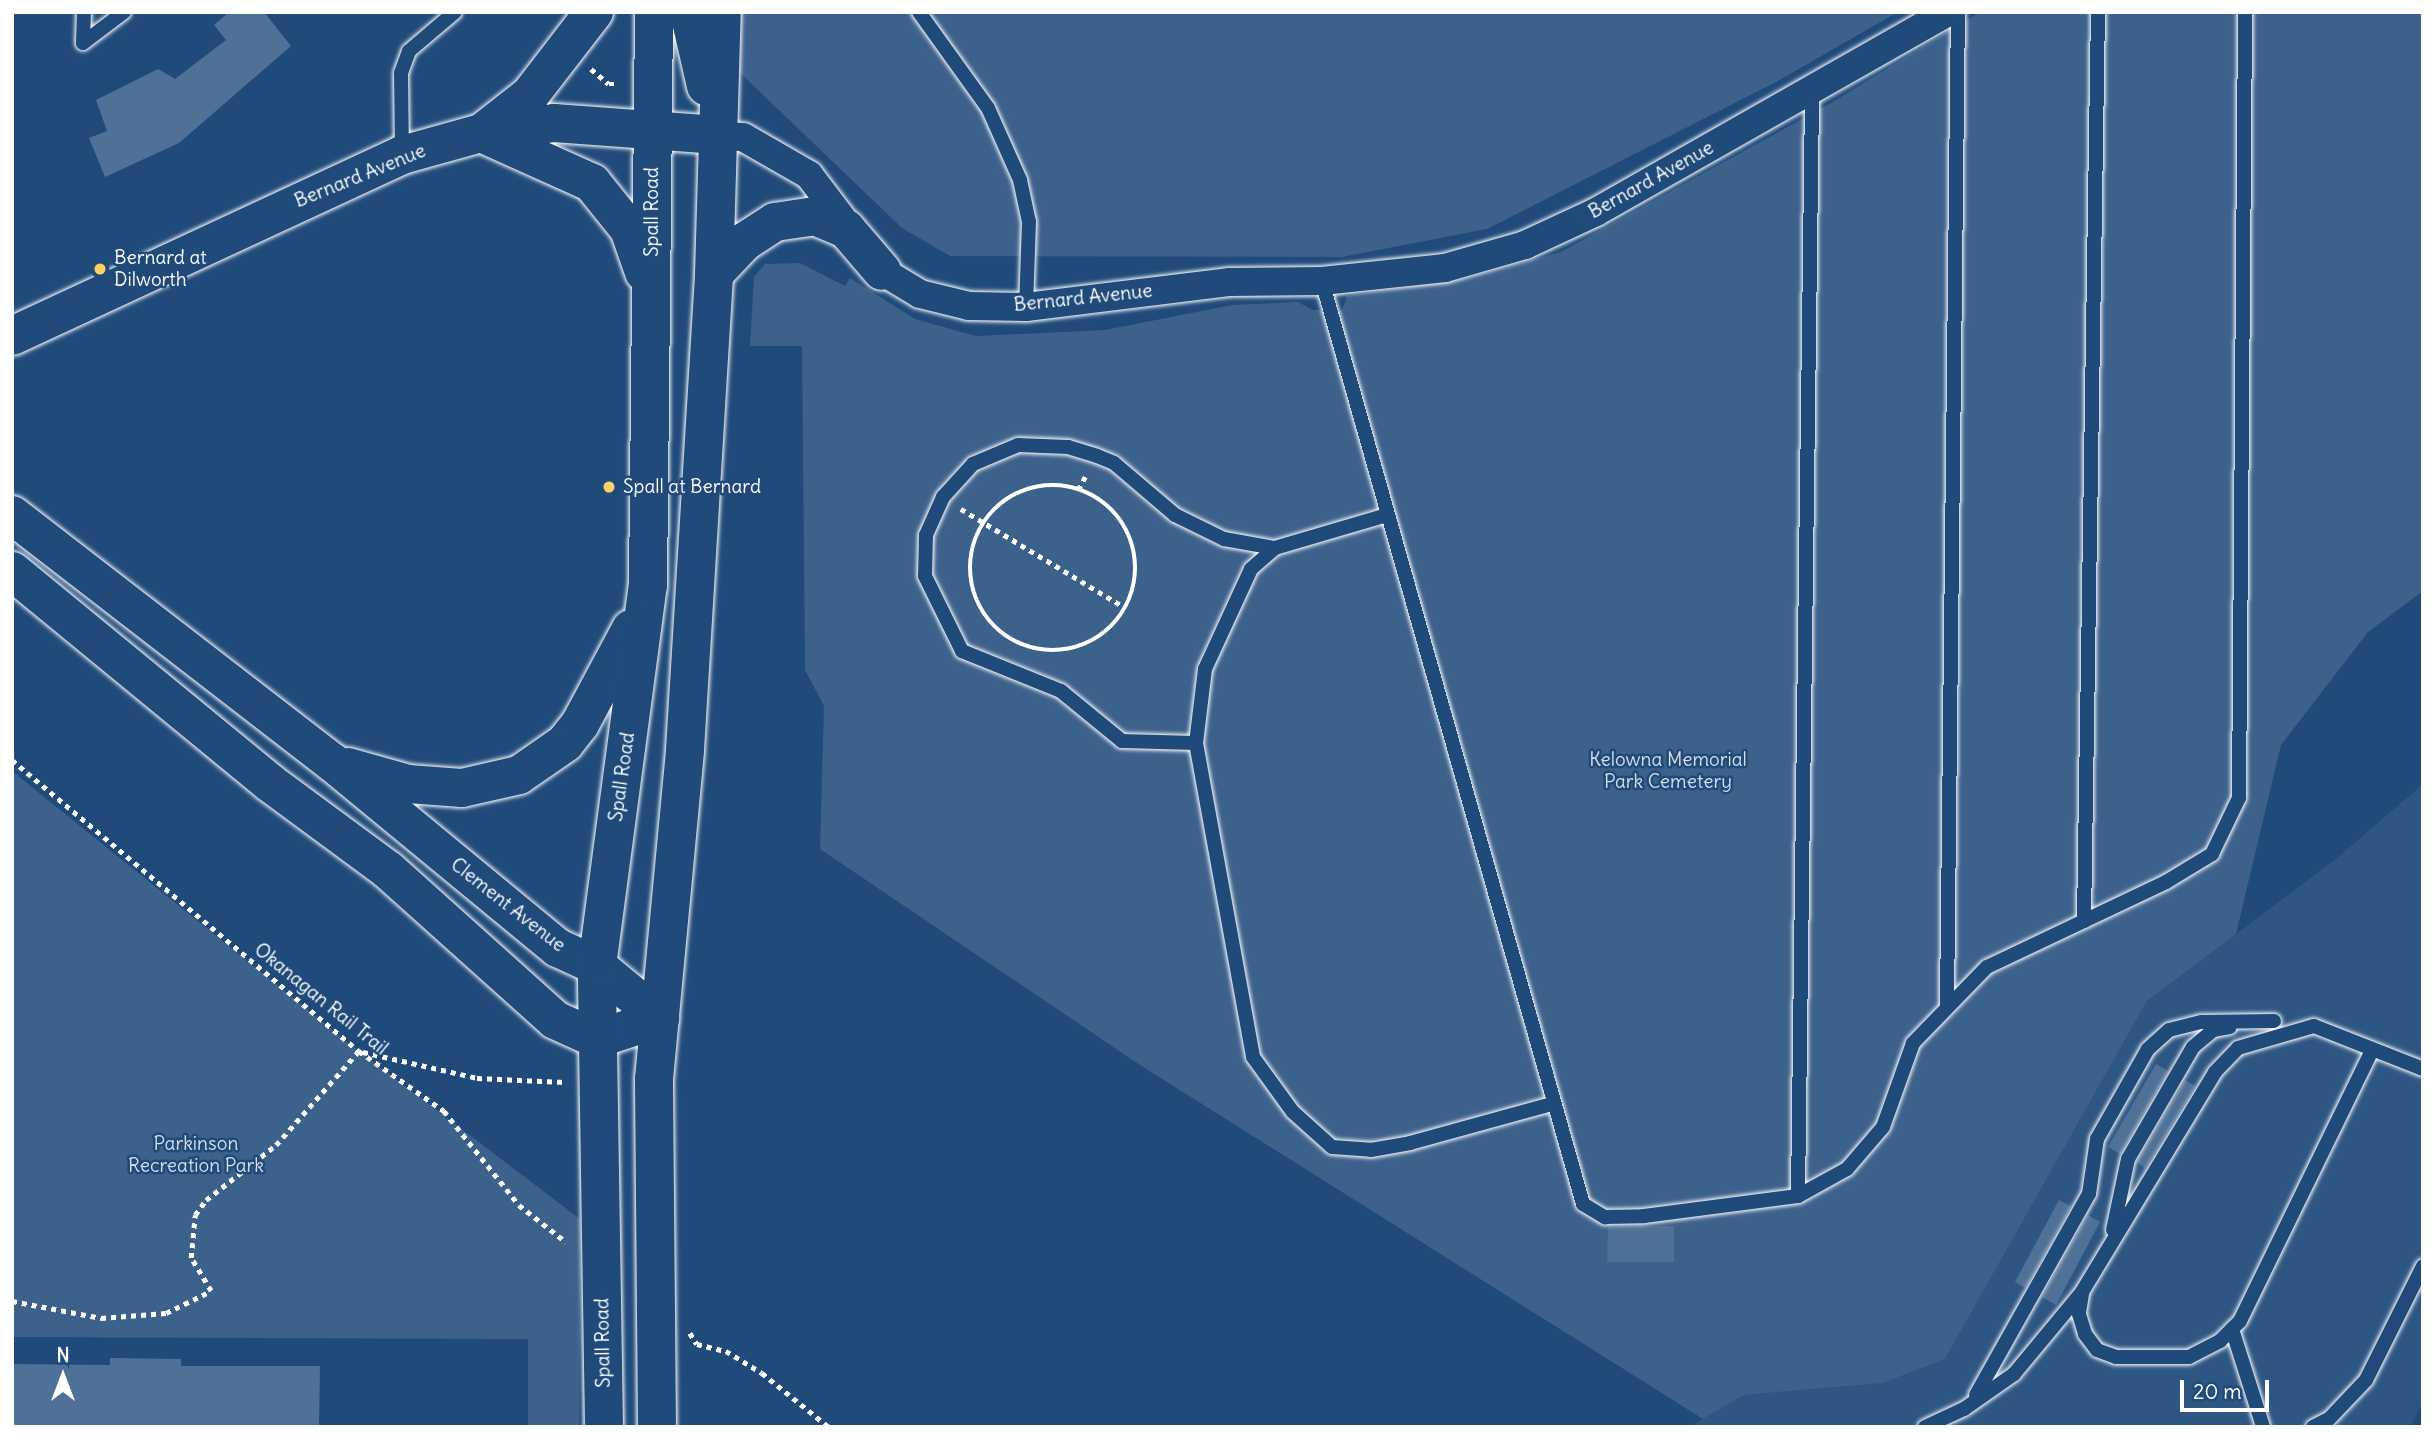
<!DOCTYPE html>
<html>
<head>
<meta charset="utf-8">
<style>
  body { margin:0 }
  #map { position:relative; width:2435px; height:1439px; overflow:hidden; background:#1f4a7a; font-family:Delius,sans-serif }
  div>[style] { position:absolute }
  .built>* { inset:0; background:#2e5683 }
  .green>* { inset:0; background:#3c618b }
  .building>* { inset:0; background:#507197 }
  .path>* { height:4.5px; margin-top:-2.25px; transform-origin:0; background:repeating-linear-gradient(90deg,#fff 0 5px,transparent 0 10px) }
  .path>.ring { margin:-2.25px; padding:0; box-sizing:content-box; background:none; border:4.5px solid #fff; border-radius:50% }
  .roads { filter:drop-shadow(0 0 2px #fff) drop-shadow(0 0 2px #fff) }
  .lane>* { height:14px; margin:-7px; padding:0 7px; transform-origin:7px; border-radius:7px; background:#1f4a7a }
  .street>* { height:28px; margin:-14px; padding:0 14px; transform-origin:14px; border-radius:14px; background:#1f4a7a }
  .secondary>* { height:38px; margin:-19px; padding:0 19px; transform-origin:19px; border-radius:19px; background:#1f4a7a }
  .dots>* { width:19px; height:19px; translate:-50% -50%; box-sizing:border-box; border:4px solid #1f4a7a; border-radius:50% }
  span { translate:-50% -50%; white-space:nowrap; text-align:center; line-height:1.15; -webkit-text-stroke:5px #1f4a7a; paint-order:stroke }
  .street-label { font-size:19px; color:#fff }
  .poi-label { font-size:19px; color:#fff }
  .left { translate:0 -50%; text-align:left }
  .park-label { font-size:19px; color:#d8dfe8 }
  .frame { position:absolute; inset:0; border:14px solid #fff; pointer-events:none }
  .north { position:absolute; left:28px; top:1341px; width:70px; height:70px; -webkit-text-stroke:5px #1f4a7a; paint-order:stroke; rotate:0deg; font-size:19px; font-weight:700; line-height:28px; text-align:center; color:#fff }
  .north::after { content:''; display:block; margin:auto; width:24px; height:32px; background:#fff; clip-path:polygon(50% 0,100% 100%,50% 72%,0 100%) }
  .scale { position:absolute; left:2180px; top:1380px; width:89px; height:32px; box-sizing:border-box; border:4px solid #fff; border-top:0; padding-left:9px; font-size:21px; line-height:24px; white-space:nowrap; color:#fff; -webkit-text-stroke:5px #1f4a7a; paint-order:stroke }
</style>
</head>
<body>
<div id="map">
  <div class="built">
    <div style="clip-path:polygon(2423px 784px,2423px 1403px,2410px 1427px,1689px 1427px,1744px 1395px,1883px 1383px,1945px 1359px,2147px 1001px,2337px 858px)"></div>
  </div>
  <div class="green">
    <div style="clip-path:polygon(737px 12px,1898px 12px,1778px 81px,1487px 229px,1342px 257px,950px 256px,902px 228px,737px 70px)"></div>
    <div style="clip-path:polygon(1980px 12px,2423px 12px,2423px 591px,2368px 632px,2281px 745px,2236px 934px,2147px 1001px,1945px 1359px,1883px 1383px,1744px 1395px,1703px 1419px,1140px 1065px,820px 849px,824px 706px,805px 670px,802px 346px,750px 346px,754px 277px,765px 264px,800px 263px,845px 286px,850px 278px,915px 319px,976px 336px,1105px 330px,1232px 305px,1298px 302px,1313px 310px,1342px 310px,1347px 296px,1464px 279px,1561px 252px,1831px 103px)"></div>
    <div style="clip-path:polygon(12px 771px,359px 1051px,580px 1219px,579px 1427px,528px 1427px,528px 1339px,12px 1337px)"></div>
  </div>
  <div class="building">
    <div style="clip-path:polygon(229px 12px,264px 12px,291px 46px,179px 143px,105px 177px,89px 138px,107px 131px,96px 100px,158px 69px,175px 79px,226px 40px,214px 25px)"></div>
    <div style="clip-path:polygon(2156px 1064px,2168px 1071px,2120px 1154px,2108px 1147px)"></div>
    <div style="clip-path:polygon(2185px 1080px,2195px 1086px,2145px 1169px,2137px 1162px)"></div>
    <div style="clip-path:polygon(2059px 1200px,2071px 1206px,2025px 1288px,2015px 1282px)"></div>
    <div style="clip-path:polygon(2088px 1215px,2100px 1222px,2056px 1305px,2042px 1297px)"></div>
    <div style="clip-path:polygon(1674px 1226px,1674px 1262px,1607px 1262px,1608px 1227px)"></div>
    <div style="clip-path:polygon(110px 1358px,181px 1359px,181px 1366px,320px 1366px,319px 1427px,12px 1427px,12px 1364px,110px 1365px)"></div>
  </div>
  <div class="path">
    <div style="left:591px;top:69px;width:23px;rotate:40deg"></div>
    <div style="left:609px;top:84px;width:10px"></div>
    <div class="ring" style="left:970px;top:485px;width:161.5px;height:161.5px"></div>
    <div style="left:1078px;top:490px;width:17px;rotate:-62deg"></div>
    <div style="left:961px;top:509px;width:192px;rotate:31deg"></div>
    <div style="left:12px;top:760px;width:453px;rotate:40deg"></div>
    <div style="left:359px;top:1051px;width:104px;rotate:35.2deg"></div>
    <div style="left:444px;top:1111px;width:120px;rotate:51.4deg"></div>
    <div style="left:519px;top:1205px;width:60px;rotate:38.2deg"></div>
    <div style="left:363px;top:1052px;width:117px;rotate:12.8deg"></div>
    <div style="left:477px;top:1078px;width:88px;rotate:2.6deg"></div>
    <div style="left:12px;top:1301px;width:91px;rotate:10.8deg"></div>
    <div style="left:101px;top:1318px;width:65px;rotate:-4.4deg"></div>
    <div style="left:166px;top:1313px;width:50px;rotate:-26.1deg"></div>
    <div style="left:211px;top:1291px;width:39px;rotate:-121deg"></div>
    <div style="left:191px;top:1258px;width:43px;rotate:-84.7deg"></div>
    <div style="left:195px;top:1215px;width:19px;rotate:-54deg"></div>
    <div style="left:206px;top:1200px;width:89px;rotate:-38.2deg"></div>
    <div style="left:276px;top:1145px;width:125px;rotate:-48.6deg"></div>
    <div style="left:690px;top:1333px;width:13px;rotate:58deg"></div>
    <div style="left:697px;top:1344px;width:30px;rotate:14deg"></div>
    <div style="left:726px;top:1351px;width:42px;rotate:31.4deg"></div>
    <div style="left:762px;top:1373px;width:86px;rotate:38.9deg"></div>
  </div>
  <div class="roads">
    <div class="lane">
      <div style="left:84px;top:12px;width:31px;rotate:92deg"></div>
      <div style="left:83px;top:43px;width:51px;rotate:-37.1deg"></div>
      <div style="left:919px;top:12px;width:118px;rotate:54.3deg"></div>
      <div style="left:988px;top:108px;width:79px;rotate:66deg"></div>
      <div style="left:1020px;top:180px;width:43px;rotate:77.9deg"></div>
      <div style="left:1029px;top:222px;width:85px;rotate:92deg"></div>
      <div style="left:402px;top:154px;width:81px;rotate:-90.7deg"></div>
      <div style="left:401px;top:73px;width:23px;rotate:-70deg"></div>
      <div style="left:409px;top:51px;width:60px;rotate:-40.3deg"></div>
      <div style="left:1322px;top:281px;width:959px;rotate:74.21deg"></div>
      <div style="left:1583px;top:1204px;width:26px;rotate:31deg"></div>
      <div style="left:1605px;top:1217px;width:39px;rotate:-1deg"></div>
      <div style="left:1644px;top:1216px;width:155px;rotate:-7.4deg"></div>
      <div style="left:1798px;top:1196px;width:56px;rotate:-28.9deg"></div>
      <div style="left:1847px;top:1169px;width:55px;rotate:-49.4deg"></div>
      <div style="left:1883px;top:1127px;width:89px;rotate:-70.3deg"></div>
      <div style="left:1913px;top:1043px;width:106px;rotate:-45.8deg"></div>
      <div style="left:1987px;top:967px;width:198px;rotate:-25.4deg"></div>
      <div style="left:2166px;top:882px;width:54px;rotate:-31.3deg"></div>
      <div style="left:2212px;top:854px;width:62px;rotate:-64.3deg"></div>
      <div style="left:2239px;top:798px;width:786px;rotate:-89.56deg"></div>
      <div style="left:1387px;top:515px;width:117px;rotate:163.6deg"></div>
      <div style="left:1275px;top:548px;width:32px;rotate:139deg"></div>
      <div style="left:1251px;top:569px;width:110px;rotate:114.7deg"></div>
      <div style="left:1205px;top:669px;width:75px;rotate:96.9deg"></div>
      <div style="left:1196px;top:743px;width:319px;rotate:79.7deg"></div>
      <div style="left:1253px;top:1057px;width:68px;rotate:54deg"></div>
      <div style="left:1293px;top:1112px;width:52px;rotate:41.9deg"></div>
      <div style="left:1332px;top:1147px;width:39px;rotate:4deg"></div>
      <div style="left:1371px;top:1150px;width:40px;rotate:-10deg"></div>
      <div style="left:1410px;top:1143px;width:147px;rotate:-15.4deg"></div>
      <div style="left:1196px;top:743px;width:74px;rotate:-178.5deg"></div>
      <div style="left:1122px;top:741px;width:79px;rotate:-140.7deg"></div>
      <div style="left:1061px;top:691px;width:107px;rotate:-158deg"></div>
      <div style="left:962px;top:651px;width:84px;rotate:-116.3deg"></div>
      <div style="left:925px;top:576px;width:41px;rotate:-88.6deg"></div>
      <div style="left:926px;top:535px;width:42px;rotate:-65.9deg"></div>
      <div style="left:943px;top:497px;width:45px;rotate:-47.7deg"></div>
      <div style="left:973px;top:464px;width:49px;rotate:-22.9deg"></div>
      <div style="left:1018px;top:445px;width:50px;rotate:2.3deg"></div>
      <div style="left:1068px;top:447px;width:30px;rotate:17deg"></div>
      <div style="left:1097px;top:456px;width:18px;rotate:22deg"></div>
      <div style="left:1114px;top:463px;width:80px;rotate:40.4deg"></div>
      <div style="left:1175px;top:515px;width:55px;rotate:26.1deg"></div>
      <div style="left:1224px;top:539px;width:52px;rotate:10deg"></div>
      <div style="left:2084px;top:921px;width:909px;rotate:-89.12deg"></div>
      <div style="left:1947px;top:1005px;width:993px;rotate:-89.37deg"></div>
      <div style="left:1798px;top:1196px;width:1105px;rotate:-89.27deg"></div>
      <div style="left:2113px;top:1230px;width:73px;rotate:-78.1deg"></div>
      <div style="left:2128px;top:1159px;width:129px;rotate:-59.9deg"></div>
      <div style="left:2193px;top:1047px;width:26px;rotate:-40deg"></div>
      <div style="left:2213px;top:1030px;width:17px;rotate:-10deg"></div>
      <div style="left:2082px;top:1294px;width:20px;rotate:99deg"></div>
      <div style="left:2079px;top:1314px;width:21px;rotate:73deg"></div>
      <div style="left:2085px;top:1334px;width:20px;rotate:53deg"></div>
      <div style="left:2097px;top:1350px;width:20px;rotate:20deg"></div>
      <div style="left:2116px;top:1357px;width:73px"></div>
      <div style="left:2189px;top:1357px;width:35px;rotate:-27deg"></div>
      <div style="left:2220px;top:1341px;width:28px;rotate:-45deg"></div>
      <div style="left:2240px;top:1321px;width:301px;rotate:-64deg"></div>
      <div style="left:2232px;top:1329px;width:103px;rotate:72.4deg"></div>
      <div style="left:1976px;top:1395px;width:231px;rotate:-60.7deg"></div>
      <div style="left:2089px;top:1194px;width:56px;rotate:-81.7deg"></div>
      <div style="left:2097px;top:1139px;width:103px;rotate:-60.5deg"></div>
      <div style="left:2148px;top:1049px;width:28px;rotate:-42deg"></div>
      <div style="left:2169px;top:1030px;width:34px;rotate:-14deg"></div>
      <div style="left:2202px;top:1022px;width:72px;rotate:-0.8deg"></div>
      <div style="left:1925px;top:1427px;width:43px;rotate:-24.8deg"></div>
      <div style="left:1964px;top:1409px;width:61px;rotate:-35deg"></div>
      <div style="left:2014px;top:1374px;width:107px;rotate:-50.3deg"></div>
      <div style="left:2082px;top:1292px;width:257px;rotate:-58.8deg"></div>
      <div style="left:2215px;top:1072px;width:33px;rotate:-46deg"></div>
      <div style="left:2238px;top:1048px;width:79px;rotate:-16.1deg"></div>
      <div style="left:2314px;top:1026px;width:117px;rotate:21.5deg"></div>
      <div style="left:2313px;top:1427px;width:18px;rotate:-27deg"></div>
      <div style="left:2329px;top:1419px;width:54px;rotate:-46.5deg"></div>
      <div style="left:2366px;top:1380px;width:127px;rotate:-63.4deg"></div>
    </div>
    <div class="street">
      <div style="left:718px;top:135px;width:25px;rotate:5deg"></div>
      <div style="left:743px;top:137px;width:76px;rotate:29.9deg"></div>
      <div style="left:809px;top:175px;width:121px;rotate:52.8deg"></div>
      <div style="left:882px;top:271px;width:44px;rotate:31.2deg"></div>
      <div style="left:920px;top:294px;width:50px;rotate:13.8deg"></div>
      <div style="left:969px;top:306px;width:57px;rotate:1deg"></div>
      <div style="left:1026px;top:307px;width:206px;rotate:-7deg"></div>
      <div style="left:1230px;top:282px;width:92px;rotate:-0.6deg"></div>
      <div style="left:1322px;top:281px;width:124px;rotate:-6deg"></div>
      <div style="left:1445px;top:268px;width:83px;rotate:-16deg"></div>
      <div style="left:1525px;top:245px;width:78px;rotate:-24.9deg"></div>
      <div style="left:1596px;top:212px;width:405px;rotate:-29.6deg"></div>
    </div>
    <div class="secondary">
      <div style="left:689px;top:12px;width:76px;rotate:77.1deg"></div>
      <div style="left:483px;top:132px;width:60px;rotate:-38.2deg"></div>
      <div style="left:530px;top:95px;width:105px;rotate:-52.4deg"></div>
      <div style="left:481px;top:133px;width:122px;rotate:24.2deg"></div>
      <div style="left:592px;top:183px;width:59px;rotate:51.2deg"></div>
      <div style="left:629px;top:229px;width:46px;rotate:70.8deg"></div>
      <div style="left:714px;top:274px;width:44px;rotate:-46.8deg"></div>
      <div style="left:744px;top:242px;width:37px;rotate:-33deg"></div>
      <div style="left:775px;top:222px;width:40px;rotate:-8.5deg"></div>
      <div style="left:815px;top:216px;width:34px;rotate:23deg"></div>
      <div style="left:846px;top:229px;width:55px;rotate:49.4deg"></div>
      <div style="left:12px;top:336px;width:430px;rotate:-24.9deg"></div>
      <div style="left:402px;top:155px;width:82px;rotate:-15.6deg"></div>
      <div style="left:481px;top:133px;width:74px;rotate:-7.8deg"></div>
      <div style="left:554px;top:123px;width:164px;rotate:4.2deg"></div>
      <div style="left:12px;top:515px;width:404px;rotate:37.7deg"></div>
      <div style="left:332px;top:762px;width:293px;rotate:39.5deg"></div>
      <div style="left:558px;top:948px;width:43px;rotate:24.8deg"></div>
      <div style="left:597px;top:966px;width:82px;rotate:39.5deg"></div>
      <div style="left:12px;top:571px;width:334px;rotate:39.4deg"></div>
      <div style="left:270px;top:783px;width:147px;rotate:36.4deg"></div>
      <div style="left:388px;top:870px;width:224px;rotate:41.9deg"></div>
      <div style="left:555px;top:1020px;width:46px;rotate:24.3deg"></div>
      <div style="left:597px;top:1039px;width:66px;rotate:-18.4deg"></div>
      <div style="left:348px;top:767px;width:62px;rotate:15.8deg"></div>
      <div style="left:408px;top:784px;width:54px;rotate:4.2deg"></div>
      <div style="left:462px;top:788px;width:58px;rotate:-12.8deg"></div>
      <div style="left:519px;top:775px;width:56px;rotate:-34.8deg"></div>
      <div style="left:565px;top:743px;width:24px;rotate:-52deg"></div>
      <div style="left:580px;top:724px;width:108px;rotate:-61.8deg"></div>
      <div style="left:604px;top:1427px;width:461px;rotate:-90.9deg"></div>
      <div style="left:597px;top:966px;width:383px;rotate:-82.4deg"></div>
      <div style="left:648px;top:586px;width:574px;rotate:-89.4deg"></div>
      <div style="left:657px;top:1427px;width:348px;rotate:-90.5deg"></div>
      <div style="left:654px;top:1079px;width:330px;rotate:-84.6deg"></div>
      <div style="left:685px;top:750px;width:477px;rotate:-86.5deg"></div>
      <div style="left:714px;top:274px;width:262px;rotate:-88.3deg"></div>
    </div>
  </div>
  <div class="dots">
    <div style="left:100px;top:269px;background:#ffd166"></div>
    <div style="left:609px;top:487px;background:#ffd166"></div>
  </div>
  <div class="street-label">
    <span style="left:360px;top:176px;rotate:-22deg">Bernard Avenue</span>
    <span style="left:1651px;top:180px;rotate:-29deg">Bernard Avenue</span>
    <span style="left:652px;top:212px;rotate:-90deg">Spall Road</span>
    <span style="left:1083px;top:298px;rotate:-6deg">Bernard Avenue</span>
    <span style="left:622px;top:777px;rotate:-82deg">Spall Road</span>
    <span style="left:508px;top:905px;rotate:38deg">Clement Avenue</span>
    <span style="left:321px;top:999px;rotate:39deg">Okanagan Rail Trail</span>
    <span style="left:603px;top:1343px;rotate:-91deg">Spall Road</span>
  </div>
  <div class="poi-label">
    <span class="left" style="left:114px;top:269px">Bernard at<br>Dilworth</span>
    <span class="left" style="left:623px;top:487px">Spall at Bernard</span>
  </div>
  <div class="park-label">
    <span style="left:1668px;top:771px">Kelowna Memorial<br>Park Cemetery</span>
    <span style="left:196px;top:1155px">Parkinson<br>Recreation Park</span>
  </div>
  <div class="frame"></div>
  <div class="north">N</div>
  <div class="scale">20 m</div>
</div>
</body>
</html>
